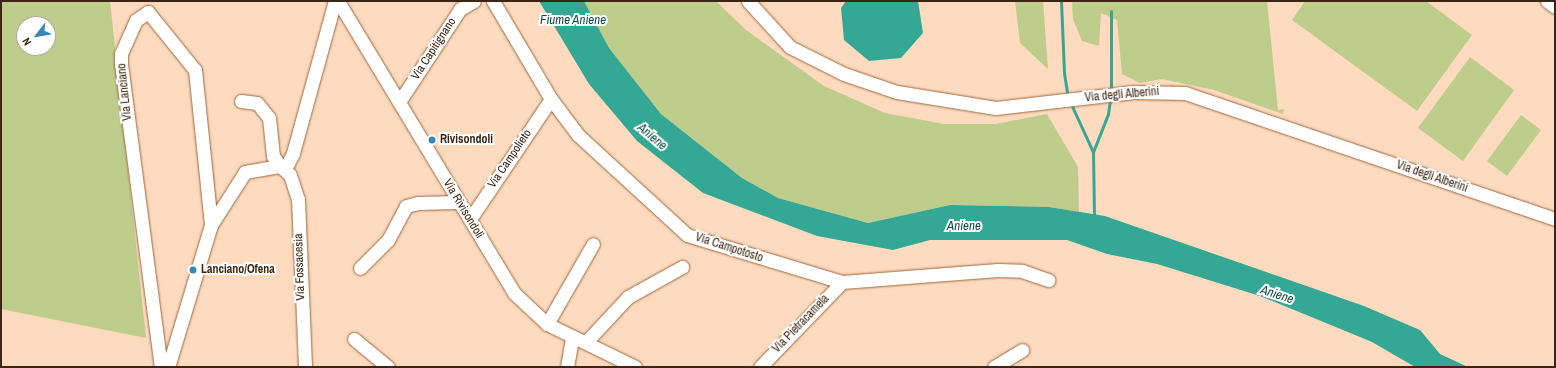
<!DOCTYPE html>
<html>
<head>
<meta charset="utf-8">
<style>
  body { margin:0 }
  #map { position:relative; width:1556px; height:368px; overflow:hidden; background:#fedabf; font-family:"Archivo Narrow",sans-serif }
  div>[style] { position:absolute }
  .green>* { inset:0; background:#becd8c }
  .water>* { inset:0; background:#35a895 }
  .stream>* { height:3px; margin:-1.5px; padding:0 1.5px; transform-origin:1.5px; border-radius:1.5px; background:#35a895 }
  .roads { filter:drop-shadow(0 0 1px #9c683c) drop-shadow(0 0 1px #9c683c) }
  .minor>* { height:13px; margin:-6.5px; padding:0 6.5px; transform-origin:6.5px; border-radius:6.5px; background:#fff }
  .dots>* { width:11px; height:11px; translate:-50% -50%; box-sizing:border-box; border:2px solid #fff; border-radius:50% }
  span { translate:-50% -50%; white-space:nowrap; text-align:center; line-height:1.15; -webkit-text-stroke:4px #fff; paint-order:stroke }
  .street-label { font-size:12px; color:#3c2613 }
  .poi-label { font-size:12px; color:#3c2613; font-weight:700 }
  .left { translate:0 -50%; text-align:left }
  .water-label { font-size:13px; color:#084c41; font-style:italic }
  .frame { position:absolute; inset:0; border:2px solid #3c2613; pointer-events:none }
  .north { position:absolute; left:16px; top:16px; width:40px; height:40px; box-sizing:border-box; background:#fff; border:1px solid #b1a8a1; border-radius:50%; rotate:239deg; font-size:11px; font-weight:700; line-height:16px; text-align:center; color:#3c2613 }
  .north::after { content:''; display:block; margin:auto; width:14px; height:18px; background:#3787b9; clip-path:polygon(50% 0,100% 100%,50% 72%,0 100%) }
</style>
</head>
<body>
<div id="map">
  <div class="green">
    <div style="clip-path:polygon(evenodd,1px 1px,110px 1px,146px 338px,1px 309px,1px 1px,24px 24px,48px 24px,48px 48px,24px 48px,24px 24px)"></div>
    <div style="clip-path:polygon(584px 1px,716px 1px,746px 30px,824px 86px,885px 113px,944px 124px,995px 124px,1047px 114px,1078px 167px,1079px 212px,1049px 207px,950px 205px,868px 223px,778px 198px,742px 178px,661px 114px,609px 48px)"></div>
    <div style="clip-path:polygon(1015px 1px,1043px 1px,1048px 69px,1020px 43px)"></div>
    <div style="clip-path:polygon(1072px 1px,1267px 1px,1278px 110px,1284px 109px,1283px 114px,1214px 90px,1162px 79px,1140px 83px,1122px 74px,1117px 20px,1101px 13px,1099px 46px,1082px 41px,1073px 19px)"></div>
    <div style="clip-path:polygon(1305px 1px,1426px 1px,1472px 35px,1417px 111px,1292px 20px)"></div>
    <div style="clip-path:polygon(1470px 57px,1514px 90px,1463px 161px,1418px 128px)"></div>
    <div style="clip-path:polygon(1521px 115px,1541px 130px,1507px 176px,1487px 161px)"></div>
  </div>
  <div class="water">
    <div style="clip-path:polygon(539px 1px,584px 1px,609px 48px,661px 114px,742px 178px,778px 198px,868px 223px,950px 205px,1049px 207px,1105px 216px,1364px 306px,1420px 330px,1440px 354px,1468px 367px,1415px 367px,1372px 342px,1260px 296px,1157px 264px,1107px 254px,1067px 240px,930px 240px,893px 250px,817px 236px,703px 193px,637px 141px,589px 84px)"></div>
    <div style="clip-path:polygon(846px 1px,918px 1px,923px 33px,901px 58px,869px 61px,844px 40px,841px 8px)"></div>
  </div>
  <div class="stream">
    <div style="left:1061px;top:1px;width:72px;rotate:87.6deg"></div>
    <div style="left:1064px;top:73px;width:24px;rotate:81deg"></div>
    <div style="left:1111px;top:91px;width:80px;rotate:-90deg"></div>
    <div style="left:1071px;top:104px;width:53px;rotate:65.4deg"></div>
    <div style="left:1093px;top:152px;width:65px;rotate:89.1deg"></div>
    <div style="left:1093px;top:152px;width:41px;rotate:-68.5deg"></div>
    <div style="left:1108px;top:114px;width:15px;rotate:-82deg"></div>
  </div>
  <div class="roads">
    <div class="minor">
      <div style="left:338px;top:1px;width:341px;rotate:58.9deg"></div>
      <div style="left:514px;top:293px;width:45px;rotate:43.2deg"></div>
      <div style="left:547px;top:324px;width:98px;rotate:26deg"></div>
      <div style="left:493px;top:1px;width:114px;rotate:59.4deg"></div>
      <div style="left:551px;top:99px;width:45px;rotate:53.1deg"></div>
      <div style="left:578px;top:135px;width:148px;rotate:42.5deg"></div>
      <div style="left:687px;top:235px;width:162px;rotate:16.9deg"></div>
      <div style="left:842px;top:282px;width:156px;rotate:-4.4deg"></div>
      <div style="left:998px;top:270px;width:24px;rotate:2deg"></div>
      <div style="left:1022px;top:271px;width:28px;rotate:19deg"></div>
      <div style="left:748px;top:1px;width:62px;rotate:47.6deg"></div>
      <div style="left:790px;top:47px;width:60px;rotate:26.6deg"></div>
      <div style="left:844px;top:74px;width:56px;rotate:18.8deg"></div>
      <div style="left:897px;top:92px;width:100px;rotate:9.2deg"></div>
      <div style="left:996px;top:108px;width:139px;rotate:-6.6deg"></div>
      <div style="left:1134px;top:92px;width:51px;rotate:1.1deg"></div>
      <div style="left:1185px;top:93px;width:391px;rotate:18.8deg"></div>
      <div style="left:1547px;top:1px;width:10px;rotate:37deg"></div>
      <div style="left:148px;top:12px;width:75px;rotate:51deg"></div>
      <div style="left:195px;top:70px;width:156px;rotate:84.1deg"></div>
      <div style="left:211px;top:225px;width:148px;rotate:106.8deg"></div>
      <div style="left:148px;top:12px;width:14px;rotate:146deg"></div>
      <div style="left:136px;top:20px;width:36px;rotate:114deg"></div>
      <div style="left:121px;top:53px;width:11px;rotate:90deg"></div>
      <div style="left:121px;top:64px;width:306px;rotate:82.5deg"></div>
      <div style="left:241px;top:101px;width:16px;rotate:7deg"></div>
      <div style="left:257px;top:103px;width:19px;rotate:51deg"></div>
      <div style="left:269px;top:118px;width:38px;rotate:84deg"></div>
      <div style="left:273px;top:156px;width:12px;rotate:55deg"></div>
      <div style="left:399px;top:102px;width:111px;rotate:-56.7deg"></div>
      <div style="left:460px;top:9px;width:16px;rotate:-30deg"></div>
      <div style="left:280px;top:166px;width:13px;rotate:42deg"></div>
      <div style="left:290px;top:175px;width:25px;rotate:72deg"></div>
      <div style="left:298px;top:199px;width:168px;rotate:87.6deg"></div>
      <div style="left:285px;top:169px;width:18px;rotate:-63deg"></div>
      <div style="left:293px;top:153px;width:158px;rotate:-74.6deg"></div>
      <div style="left:470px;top:219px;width:145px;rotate:-56deg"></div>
      <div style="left:211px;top:225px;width:63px;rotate:-57.3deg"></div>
      <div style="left:245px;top:172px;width:36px;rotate:-10deg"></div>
      <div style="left:360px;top:268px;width:40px;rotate:-45deg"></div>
      <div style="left:388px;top:240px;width:38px;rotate:-62deg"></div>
      <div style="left:406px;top:206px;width:12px;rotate:-14deg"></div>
      <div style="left:418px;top:203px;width:41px;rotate:-1.4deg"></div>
      <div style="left:547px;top:324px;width:92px;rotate:-60.1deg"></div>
      <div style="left:354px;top:339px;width:44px;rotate:39.5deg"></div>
      <div style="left:586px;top:342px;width:62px;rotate:-47deg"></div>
      <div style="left:628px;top:297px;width:62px;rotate:-29.1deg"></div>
      <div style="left:567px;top:367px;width:28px;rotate:-80deg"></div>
      <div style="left:760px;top:367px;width:118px;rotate:-46deg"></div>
      <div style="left:994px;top:367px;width:33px;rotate:-31deg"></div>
    </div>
  </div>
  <div class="dots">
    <div style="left:432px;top:140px;background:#3787b9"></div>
    <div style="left:193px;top:270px;background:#3787b9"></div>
  </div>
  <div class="street-label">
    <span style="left:434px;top:49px;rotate:-57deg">Via Capitignano</span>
    <span style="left:125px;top:92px;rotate:-96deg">Via Lanciano</span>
    <span style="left:1122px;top:95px;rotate:-5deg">Via degli Alberini</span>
    <span style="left:510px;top:159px;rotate:-56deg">Via Campolieto</span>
    <span style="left:1432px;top:177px;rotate:19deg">Via degli Alberini</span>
    <span style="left:463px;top:209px;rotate:59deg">Via Rivisondoli</span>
    <span style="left:729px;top:248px;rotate:18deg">Via Campotosto</span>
    <span style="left:300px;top:267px;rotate:-92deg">Via Fossacesia</span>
    <span style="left:801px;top:324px;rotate:-46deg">Via Pietracamela</span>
  </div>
  <div class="poi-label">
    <span class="left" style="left:440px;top:140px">Rivisondoli</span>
    <span class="left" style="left:201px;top:270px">Lanciano/Ofena</span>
  </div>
  <div class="water-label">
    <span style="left:573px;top:20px">Fiume Aniene</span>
    <span style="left:652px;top:137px;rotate:40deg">Aniene</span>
    <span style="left:964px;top:226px">Aniene</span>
    <span style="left:1277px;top:295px;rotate:18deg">Aniene</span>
  </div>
  <div class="frame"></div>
  <div class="north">N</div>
</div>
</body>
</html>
